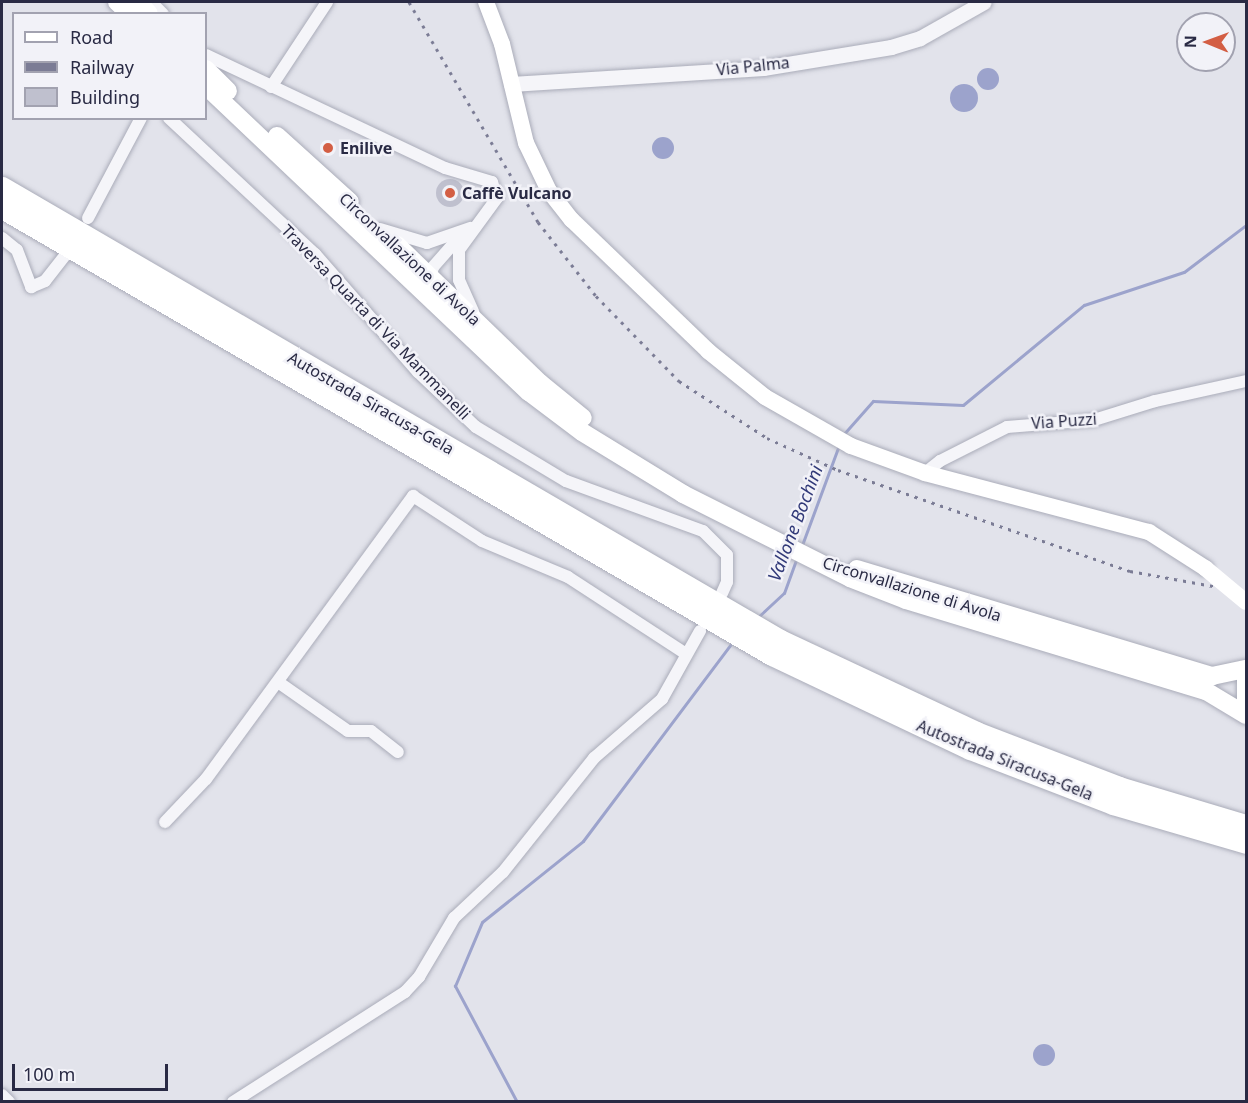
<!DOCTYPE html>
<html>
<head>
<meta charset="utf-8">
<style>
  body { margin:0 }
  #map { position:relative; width:1248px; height:1103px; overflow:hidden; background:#e2e3eb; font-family:"Noto Sans",sans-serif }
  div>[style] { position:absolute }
  .water>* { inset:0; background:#9ca3cc }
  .round { border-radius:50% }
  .stream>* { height:3px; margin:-1.5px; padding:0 1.5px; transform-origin:1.5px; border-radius:1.5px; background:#9ca3cc }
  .building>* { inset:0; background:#bfc0ce }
  .roads { filter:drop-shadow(0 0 2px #aaacb9) drop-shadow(0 0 2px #aaacb9) }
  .minor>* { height:12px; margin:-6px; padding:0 6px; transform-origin:6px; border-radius:6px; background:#f5f5f9 }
  .tertiary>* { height:15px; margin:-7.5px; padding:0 7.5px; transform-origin:7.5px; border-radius:7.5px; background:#f5f5f9 }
  .secondary>* { height:16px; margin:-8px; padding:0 8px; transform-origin:8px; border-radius:8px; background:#fff }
  .primary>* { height:18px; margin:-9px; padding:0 9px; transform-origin:9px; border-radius:9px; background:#fff }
  .motorway>* { height:21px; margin:-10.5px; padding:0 10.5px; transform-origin:10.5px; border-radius:10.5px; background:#fff }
  .rail>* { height:3px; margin-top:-1.5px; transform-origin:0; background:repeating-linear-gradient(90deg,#7b7c95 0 3px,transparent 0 9px) }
  .secondary-bridge>* { height:16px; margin:-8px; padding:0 8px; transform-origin:8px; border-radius:8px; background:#fff }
  .dots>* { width:16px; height:16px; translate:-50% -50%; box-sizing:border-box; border:3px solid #f2f2f8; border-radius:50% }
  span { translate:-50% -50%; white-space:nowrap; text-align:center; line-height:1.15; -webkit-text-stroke:5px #f2f2f8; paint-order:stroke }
  .street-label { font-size:16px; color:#292a44 }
  .poi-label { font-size:16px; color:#292a44; font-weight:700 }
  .left { translate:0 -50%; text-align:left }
  .water-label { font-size:18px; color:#323a79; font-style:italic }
  .frame { position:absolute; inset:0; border:3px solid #292a44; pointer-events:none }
  .legend { position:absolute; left:12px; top:12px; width:195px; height:108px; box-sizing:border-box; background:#f2f2f8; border:2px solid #a2a2b0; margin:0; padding:8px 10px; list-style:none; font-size:18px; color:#292a44 }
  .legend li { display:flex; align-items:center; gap:12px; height:30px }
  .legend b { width:30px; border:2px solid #a2a2b0 }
  .north { position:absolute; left:1176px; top:12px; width:60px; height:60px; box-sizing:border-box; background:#f2f2f8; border:2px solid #a2a2b0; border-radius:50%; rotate:271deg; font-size:16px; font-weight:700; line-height:24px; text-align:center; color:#292a44 }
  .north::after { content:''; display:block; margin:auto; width:21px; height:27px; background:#d35e44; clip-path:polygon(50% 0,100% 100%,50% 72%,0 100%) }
  .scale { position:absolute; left:12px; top:1064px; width:156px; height:27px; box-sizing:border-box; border:3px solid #292a44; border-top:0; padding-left:8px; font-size:18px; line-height:21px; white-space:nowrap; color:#292a44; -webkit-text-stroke:4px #f2f2f8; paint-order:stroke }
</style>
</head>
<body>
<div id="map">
  <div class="water">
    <div class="round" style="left:977px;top:68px;width:22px;height:22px"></div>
    <div class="round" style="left:950px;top:84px;width:28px;height:28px"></div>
    <div class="round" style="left:652px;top:137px;width:22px;height:22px"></div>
    <div class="round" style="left:1033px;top:1044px;width:22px;height:22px"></div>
  </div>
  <div class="stream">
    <div style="left:842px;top:436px;width:47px;rotate:-48.5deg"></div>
    <div style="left:873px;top:401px;width:90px;rotate:2.5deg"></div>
    <div style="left:963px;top:405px;width:157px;rotate:-39.6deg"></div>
    <div style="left:1084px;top:305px;width:105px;rotate:-18.3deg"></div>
    <div style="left:1184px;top:272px;width:78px;rotate:-37.2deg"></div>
    <div style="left:802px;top:545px;width:107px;rotate:-69.7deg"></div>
    <div style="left:757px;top:618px;width:37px;rotate:-43deg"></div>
    <div style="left:784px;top:593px;width:38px;rotate:-70deg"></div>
    <div style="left:517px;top:1102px;width:132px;rotate:-118.1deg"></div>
    <div style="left:455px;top:986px;width:69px;rotate:-67.1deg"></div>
    <div style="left:482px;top:922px;width:129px;rotate:-38.7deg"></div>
    <div style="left:583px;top:841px;width:250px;rotate:-53.1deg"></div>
  </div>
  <div class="building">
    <div class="round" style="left:436px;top:179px;width:28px;height:28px"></div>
  </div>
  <div class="roads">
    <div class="minor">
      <div style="left:151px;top:2px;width:17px;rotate:45deg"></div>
      <div style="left:206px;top:55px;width:264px;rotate:25.3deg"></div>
      <div style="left:445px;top:168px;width:49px;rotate:16.6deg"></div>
      <div style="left:492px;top:182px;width:17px;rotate:73deg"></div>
      <div style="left:497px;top:198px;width:64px;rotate:126.2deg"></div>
      <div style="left:459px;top:250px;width:30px;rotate:90deg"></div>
      <div style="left:459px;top:280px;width:35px;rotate:66deg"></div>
      <div style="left:271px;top:87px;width:102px;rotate:-56.6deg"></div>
      <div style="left:169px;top:118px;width:200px;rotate:43deg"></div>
      <div style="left:315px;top:254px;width:157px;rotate:48.9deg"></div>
      <div style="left:418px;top:372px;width:80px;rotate:43.5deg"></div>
      <div style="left:476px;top:427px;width:105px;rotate:31deg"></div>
      <div style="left:566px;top:481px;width:146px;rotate:20.1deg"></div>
      <div style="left:703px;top:531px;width:34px;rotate:45deg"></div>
      <div style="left:727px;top:555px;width:27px;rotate:90deg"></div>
      <div style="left:727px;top:582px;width:12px;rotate:114deg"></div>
      <div style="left:88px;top:218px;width:113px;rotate:-62.1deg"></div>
      <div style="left:380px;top:229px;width:49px;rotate:16.6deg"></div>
      <div style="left:427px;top:243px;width:46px;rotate:-19.2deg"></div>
      <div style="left:2px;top:238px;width:19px;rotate:39deg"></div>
      <div style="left:17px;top:250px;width:40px;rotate:69deg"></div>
      <div style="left:31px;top:287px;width:15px;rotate:-23deg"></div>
      <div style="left:45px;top:281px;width:31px;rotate:-52deg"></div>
      <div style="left:429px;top:283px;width:16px;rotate:-76deg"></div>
      <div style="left:433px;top:267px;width:44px;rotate:-48.7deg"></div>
      <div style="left:925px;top:473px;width:19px;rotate:-39deg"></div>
      <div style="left:940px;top:461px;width:75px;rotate:-26.9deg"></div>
      <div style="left:1007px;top:427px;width:87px;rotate:-4.6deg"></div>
      <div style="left:1094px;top:420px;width:64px;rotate:-17.3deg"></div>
      <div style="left:1155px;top:401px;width:93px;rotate:-12.4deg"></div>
      <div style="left:278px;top:682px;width:85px;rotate:35deg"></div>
      <div style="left:348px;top:731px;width:23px"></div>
      <div style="left:371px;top:731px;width:34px;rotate:38deg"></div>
      <div style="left:165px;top:822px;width:59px;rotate:-46.4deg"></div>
      <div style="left:206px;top:779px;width:351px;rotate:-53.8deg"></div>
      <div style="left:413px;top:496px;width:82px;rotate:33.1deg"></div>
      <div style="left:482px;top:541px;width:93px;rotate:22.7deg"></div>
      <div style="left:568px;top:577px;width:141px;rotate:33.1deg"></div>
      <div style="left:2px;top:1095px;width:10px;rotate:45deg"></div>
      <div style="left:233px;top:1102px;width:204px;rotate:-32.6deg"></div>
      <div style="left:405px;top:992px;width:21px;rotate:-47deg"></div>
      <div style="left:419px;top:977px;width:69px;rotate:-59.3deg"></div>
      <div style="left:454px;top:918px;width:67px;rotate:-43.2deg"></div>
      <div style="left:503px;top:872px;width:146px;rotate:-51.4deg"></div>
      <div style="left:594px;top:758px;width:90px;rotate:-40.9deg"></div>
      <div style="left:662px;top:699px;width:78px;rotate:-60.8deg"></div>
    </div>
    <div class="tertiary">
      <div style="left:511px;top:84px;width:253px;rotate:-3.6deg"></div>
      <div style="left:763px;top:68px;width:130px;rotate:-9.3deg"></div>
      <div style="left:891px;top:47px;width:30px;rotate:-17deg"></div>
      <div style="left:920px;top:38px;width:73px;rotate:-29.4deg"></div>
    </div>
    <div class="secondary">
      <div style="left:486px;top:2px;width:45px;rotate:69.1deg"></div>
      <div style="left:502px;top:44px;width:102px;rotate:76.4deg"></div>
      <div style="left:526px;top:143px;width:53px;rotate:64.4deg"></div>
      <div style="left:549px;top:191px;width:37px;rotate:52deg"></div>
      <div style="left:572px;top:220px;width:189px;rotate:43.9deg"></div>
      <div style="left:708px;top:351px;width:73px;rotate:38.9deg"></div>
      <div style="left:765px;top:397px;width:99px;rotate:29.7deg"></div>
      <div style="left:851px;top:446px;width:79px;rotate:20deg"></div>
      <div style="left:925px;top:473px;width:232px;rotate:14.8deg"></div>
      <div style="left:1149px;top:532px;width:67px;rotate:32.7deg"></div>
    </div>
    <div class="primary">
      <div style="left:117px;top:2px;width:18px;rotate:43deg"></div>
      <div style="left:138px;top:2px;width:16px;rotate:47deg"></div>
      <div style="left:206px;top:69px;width:31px;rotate:45deg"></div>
      <div style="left:206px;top:86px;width:445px;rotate:43.5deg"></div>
      <div style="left:529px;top:392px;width:66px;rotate:37deg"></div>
      <div style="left:582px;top:432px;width:119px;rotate:31.5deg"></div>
      <div style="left:683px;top:494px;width:187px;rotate:26.7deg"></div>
      <div style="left:850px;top:578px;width:60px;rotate:21.4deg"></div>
      <div style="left:906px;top:600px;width:313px;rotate:16.9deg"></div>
      <div style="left:1206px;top:691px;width:47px;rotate:31deg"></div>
      <div style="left:277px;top:136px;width:98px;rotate:42.1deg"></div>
      <div style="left:397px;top:245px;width:199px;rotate:44deg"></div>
      <div style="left:540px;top:383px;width:55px;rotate:39.1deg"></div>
      <div style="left:857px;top:569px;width:371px;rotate:16.8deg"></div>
      <div style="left:1212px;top:676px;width:35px;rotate:-12deg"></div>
      <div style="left:1246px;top:677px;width:29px;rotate:90deg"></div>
    </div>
    <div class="motorway">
      <div style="left:2px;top:187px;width:900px;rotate:30.21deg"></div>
      <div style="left:780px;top:640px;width:217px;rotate:25.1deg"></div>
      <div style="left:976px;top:732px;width:153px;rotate:21deg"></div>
      <div style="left:1119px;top:787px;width:133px;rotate:16.7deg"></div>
      <div style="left:2px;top:208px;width:890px;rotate:30.14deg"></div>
      <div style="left:772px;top:655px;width:219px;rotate:25.4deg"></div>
      <div style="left:970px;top:749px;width:153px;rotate:21deg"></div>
      <div style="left:1113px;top:804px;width:139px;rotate:16.3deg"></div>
    </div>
  </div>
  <div class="rail">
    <div style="left:409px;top:2px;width:255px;rotate:59.6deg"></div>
    <div style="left:538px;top:222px;width:94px;rotate:51.9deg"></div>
    <div style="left:596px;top:296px;width:119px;rotate:45.7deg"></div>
    <div style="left:679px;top:381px;width:105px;rotate:32.9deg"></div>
    <div style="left:767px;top:438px;width:78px;rotate:24.3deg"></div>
    <div style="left:838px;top:470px;width:309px;rotate:19.1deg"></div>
    <div style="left:1130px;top:571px;width:118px;rotate:10.3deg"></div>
  </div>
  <div class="secondary-bridge">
    <div style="left:1205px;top:568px;width:53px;rotate:39.7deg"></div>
  </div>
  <div class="dots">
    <div style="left:328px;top:148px;background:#d35e44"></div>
    <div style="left:450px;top:193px;background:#d35e44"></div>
  </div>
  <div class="street-label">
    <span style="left:753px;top:66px;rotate:-6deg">Via Palma</span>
    <span style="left:410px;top:259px;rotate:43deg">Circonvallazione di Avola</span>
    <span style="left:376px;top:322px;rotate:46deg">Traversa Quarta di Via Mammanelli</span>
    <span style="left:371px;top:403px;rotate:30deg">Autostrada Siracusa-Gela</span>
    <span style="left:1064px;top:421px;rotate:-4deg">Via Puzzi</span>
    <span style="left:912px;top:589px;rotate:17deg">Circonvallazione di Avola</span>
    <span style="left:1005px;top:760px;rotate:22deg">Autostrada Siracusa-Gela</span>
  </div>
  <div class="poi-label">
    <span class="left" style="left:340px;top:148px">Enilive</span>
    <span class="left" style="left:462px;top:193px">Caffè Vulcano</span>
  </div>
  <div class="water-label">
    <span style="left:795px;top:523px;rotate:-69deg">Vallone Bochini</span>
  </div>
  <div class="frame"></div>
  <ul class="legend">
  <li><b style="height:8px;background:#fff"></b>Road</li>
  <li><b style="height:8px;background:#7b7c95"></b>Railway</li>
  <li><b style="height:16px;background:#bfc0ce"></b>Building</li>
  </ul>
  <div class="north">N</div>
  <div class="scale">100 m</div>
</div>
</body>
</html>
